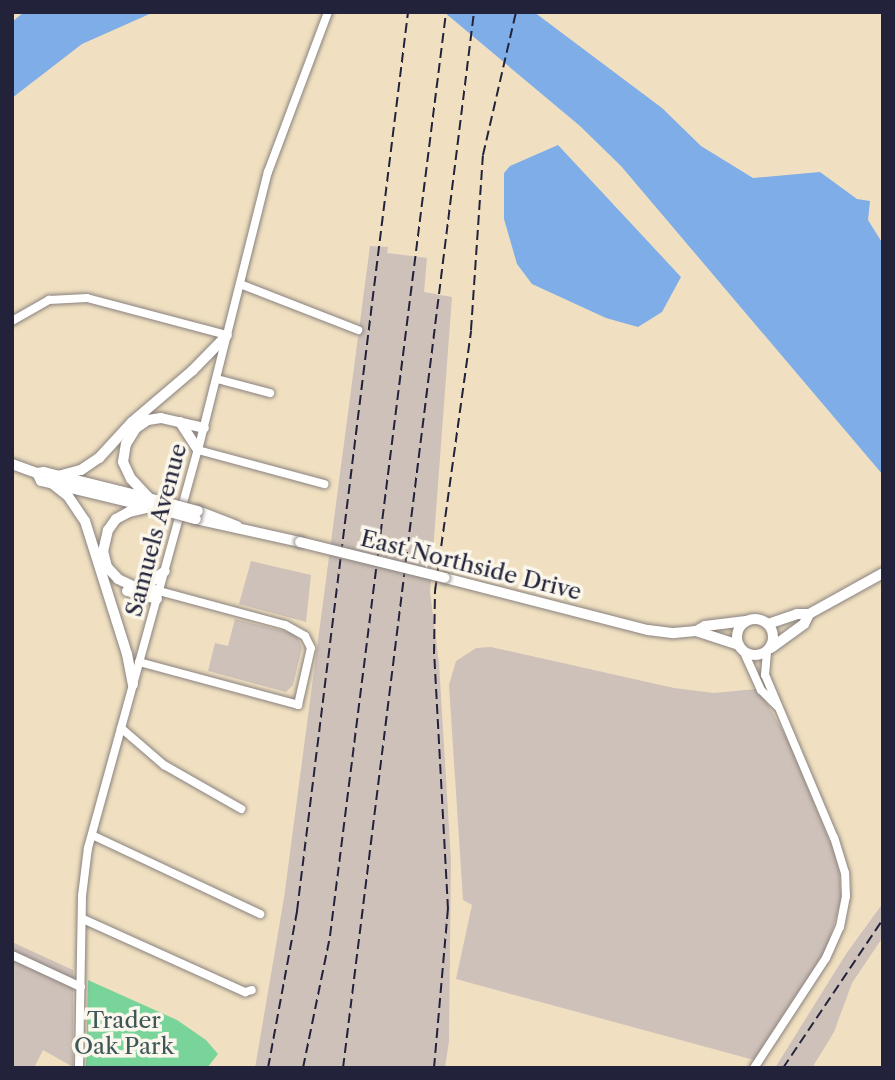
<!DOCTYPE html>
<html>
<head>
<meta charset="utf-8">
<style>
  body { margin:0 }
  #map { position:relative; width:895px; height:1080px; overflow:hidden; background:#f0e0c1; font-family:"Libre Caslon Text",serif }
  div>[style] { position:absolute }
  .industrial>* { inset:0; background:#cec1b9 }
  .green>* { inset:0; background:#79d49a }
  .water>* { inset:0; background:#7eade8 }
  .roads { filter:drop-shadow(0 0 2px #89817e) drop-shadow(0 0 2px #89817e) }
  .minor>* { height:8px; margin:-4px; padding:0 4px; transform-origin:4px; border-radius:4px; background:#fff }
  .tertiary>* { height:10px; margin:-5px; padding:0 5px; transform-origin:5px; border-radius:5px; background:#fff }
  .tertiary>.ring { margin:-5px; padding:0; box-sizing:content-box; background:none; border:10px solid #fff; border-radius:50% }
  .rail>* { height:2px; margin-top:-1px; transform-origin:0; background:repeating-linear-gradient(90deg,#22223b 0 10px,transparent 0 15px) }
  .bridges { filter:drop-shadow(0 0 2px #89817e) drop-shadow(0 0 2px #89817e) }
  .tertiary-bridge>* { height:10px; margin:-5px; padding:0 5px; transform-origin:5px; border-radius:5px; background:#fff }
  span { translate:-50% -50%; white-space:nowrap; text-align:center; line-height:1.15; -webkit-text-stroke:7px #fbf7ec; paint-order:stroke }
  .street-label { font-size:23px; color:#22223b }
  .park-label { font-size:23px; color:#3c5758 }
  .frame { position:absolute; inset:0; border:14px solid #22223b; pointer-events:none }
</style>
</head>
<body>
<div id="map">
  <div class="industrial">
    <div style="clip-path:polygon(370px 246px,388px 247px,387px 253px,427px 258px,424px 292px,452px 297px,430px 592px,439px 663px,451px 861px,449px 1041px,445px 1068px,255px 1068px,284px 898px)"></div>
    <div style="clip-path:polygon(251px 561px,311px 575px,306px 622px,239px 604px)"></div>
    <div style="clip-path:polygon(235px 619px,296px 634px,302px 648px,293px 685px,286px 692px,208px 671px,215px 643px,228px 646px)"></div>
    <div style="clip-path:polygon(491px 647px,674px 688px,714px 693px,756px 689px,767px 703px,788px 740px,833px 849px,839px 869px,841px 900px,827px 948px,754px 1060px,456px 979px,472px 905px,463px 900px,449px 685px,456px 661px,476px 648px)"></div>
    <div style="clip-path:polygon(883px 903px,883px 937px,852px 983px,834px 1032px,812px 1068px,775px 1068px,846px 954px)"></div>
    <div style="clip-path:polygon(12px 942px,73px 970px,73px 1067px,43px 1050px,34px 1068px,12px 1068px)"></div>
  </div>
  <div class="green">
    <div style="clip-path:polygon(88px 980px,177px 1020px,206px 1040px,218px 1054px,207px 1068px,86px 1068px)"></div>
  </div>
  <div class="water">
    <div style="clip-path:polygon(24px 12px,154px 12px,82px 44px,12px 98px,12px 22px)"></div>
    <div style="clip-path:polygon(444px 12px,534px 12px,662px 108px,701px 146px,753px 178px,820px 172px,857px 199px,870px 201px,868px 220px,883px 244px,883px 475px,621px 166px,580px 126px)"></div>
    <div style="clip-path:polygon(558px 145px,681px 277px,662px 312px,638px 327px,606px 318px,532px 284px,517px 264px,504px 219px,504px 173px,510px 166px)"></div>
  </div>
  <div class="roads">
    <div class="minor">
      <div style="left:240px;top:284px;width:127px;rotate:21.3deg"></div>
      <div style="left:12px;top:321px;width:43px;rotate:-29.6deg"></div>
      <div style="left:49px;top:300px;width:38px;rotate:-3deg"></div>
      <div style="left:87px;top:298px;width:145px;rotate:14.8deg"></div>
      <div style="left:217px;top:379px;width:55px;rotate:14.8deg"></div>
      <div style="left:198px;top:450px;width:131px;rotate:15.1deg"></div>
      <div style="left:743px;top:650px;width:44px;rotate:65.8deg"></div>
      <div style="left:761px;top:690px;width:23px;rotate:45deg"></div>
      <div style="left:139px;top:662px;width:165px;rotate:15.1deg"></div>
      <div style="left:298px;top:705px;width:58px;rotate:-77.2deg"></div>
      <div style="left:311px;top:648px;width:13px;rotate:-117deg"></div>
      <div style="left:305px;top:636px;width:23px;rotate:-151deg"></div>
      <div style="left:285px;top:625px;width:131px;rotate:-164.9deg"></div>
      <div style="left:121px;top:728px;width:57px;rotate:40.7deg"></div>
      <div style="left:164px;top:765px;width:89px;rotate:29.7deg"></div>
      <div style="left:92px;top:835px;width:186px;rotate:25.2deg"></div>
      <div style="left:83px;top:919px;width:178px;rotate:24.3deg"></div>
      <div style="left:245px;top:992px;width:7px;rotate:-16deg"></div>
      <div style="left:12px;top:955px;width:76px;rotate:24.9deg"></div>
      <div style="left:79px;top:1068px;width:172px;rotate:-89deg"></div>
      <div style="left:82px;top:896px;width:48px;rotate:-82.9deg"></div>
      <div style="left:88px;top:848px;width:413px;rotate:-74.6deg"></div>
      <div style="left:198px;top:450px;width:287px;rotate:-75.9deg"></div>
      <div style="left:268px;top:172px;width:171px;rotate:-69.4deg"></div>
      <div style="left:754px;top:1068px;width:131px;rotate:-56.8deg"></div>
      <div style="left:826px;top:958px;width:34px;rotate:-66deg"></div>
      <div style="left:840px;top:927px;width:31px;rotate:-79deg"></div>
      <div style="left:846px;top:897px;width:24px;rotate:-92deg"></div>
      <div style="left:845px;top:873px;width:37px;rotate:-107deg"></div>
      <div style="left:834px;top:838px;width:177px;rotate:-112.9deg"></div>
      <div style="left:765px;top:675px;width:24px;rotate:-85deg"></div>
    </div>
    <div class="tertiary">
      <div style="left:180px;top:422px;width:33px;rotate:57deg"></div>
      <div style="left:12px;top:464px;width:27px;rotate:20deg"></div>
      <div style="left:37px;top:473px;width:7px;rotate:-8deg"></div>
      <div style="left:44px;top:472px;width:124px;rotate:14deg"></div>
      <div style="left:37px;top:473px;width:9px;rotate:63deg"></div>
      <div style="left:41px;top:481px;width:107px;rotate:13.5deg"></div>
      <div style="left:58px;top:476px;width:24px;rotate:-15deg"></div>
      <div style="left:81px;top:470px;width:22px;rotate:-34deg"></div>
      <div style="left:99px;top:458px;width:49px;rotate:-47.5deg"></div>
      <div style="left:132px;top:422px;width:79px;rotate:-40.4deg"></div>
      <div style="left:192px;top:371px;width:50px;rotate:-45.8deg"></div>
      <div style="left:53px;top:484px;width:19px;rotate:39deg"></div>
      <div style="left:68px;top:496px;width:30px;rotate:56deg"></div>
      <div style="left:85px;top:521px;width:139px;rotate:72.5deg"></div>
      <div style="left:127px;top:654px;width:31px;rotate:79deg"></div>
      <div style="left:149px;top:498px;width:26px;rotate:-133deg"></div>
      <div style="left:131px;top:479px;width:19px;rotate:-115deg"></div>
      <div style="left:123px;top:462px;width:18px;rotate:-81deg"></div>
      <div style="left:126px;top:444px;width:19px;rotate:-58deg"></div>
      <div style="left:136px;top:428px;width:14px;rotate:-34deg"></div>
      <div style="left:148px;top:420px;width:13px;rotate:-9deg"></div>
      <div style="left:161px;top:418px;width:44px;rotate:13.1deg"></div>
      <div style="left:151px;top:507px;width:23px;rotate:167deg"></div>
      <div style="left:129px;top:512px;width:15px;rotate:152deg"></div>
      <div style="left:116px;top:519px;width:14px;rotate:126deg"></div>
      <div style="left:108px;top:530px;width:22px;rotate:103deg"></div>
      <div style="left:103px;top:551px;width:16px;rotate:76deg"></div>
      <div style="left:107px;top:567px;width:16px;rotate:47deg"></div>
      <div style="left:118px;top:579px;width:17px;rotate:25deg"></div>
      <div style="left:133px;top:586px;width:26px;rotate:11deg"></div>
      <div style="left:198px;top:511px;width:42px;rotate:21deg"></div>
      <div style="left:196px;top:519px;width:107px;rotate:12.5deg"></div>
      <div style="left:445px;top:578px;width:210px;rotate:14.4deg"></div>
      <div style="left:648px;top:630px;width:26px;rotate:7deg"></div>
      <div style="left:674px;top:633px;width:22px;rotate:-5deg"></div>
      <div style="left:696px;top:631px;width:45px;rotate:18deg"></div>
      <div style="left:139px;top:587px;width:9px;rotate:-18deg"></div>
      <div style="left:148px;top:584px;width:21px;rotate:-37deg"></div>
      <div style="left:127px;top:591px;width:31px;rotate:15deg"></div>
      <div class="ring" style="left:737px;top:619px;width:26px;height:26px"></div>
      <div style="left:768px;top:624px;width:31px;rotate:-19deg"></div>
      <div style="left:797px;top:614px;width:12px"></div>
      <div style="left:809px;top:614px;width:85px;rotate:-29deg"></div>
      <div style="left:696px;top:631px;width:10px;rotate:-29deg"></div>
      <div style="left:705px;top:626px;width:41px;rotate:-7deg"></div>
      <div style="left:771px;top:648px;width:41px;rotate:-36deg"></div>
      <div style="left:804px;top:624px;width:11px;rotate:-63deg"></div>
    </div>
  </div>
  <div class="rail">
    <div style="left:268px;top:1068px;width:160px;rotate:-79.5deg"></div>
    <div style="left:297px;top:911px;width:906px;rotate:-82.96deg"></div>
    <div style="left:303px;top:1068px;width:135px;rotate:-78.4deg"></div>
    <div style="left:330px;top:936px;width:931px;rotate:-82.84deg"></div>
    <div style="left:343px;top:1068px;width:1064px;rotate:-82.93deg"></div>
    <div style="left:434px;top:1068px;width:160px;rotate:-85deg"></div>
    <div style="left:448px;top:909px;width:255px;rotate:-93.1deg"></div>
    <div style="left:434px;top:654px;width:63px;rotate:-89.1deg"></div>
    <div style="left:435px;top:591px;width:263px;rotate:-82.1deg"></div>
    <div style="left:471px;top:330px;width:175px;rotate:-86.1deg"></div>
    <div style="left:483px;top:155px;width:147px;rotate:-77deg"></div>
    <div style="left:783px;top:1068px;width:179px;rotate:-56.1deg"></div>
  </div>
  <div class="bridges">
    <div class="tertiary-bridge">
      <div style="left:164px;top:502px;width:35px;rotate:15deg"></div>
      <div style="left:162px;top:510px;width:35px;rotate:15deg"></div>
      <div style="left:300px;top:542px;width:149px;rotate:13.9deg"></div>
    </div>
  </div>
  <div class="street-label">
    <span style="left:156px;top:530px;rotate:-75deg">Samuels Avenue</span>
    <span style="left:471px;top:565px;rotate:14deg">East Northside Drive</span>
  </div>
  <div class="park-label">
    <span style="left:124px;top:1033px">Trader<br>Oak Park</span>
  </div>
  <div class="frame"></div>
</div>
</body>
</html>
